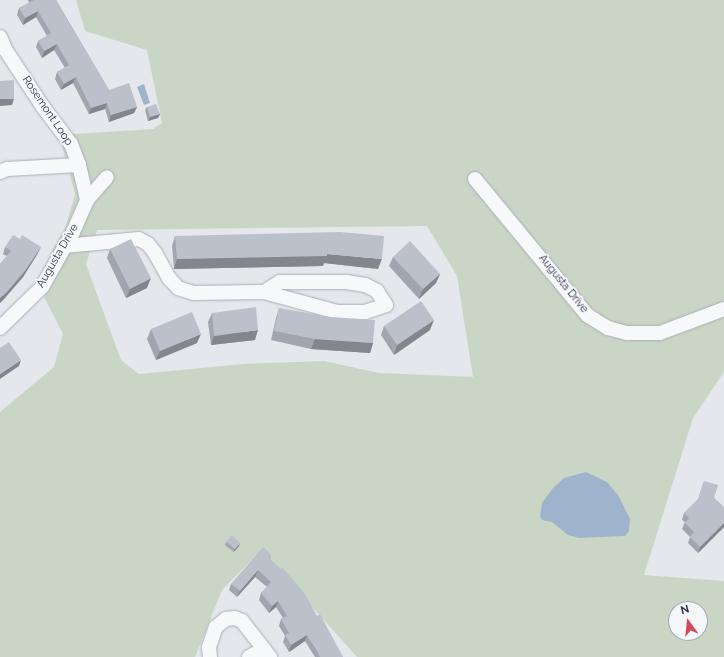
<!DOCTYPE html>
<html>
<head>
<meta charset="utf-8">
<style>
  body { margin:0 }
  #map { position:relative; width:724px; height:657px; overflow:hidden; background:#e4e7ec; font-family:Raleway,sans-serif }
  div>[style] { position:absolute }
  .green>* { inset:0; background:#c9d6c5 }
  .water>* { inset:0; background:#9fb4cc }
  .roads { filter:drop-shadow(0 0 1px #a9aeb7) drop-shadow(0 0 1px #a9aeb7) }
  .minor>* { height:14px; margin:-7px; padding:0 7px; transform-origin:7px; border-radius:7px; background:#f7f8fa }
  .wall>* { inset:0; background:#a1a5ae }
  .shaded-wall>* { inset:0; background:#83868d }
  .building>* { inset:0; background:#bbc0ca }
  span { translate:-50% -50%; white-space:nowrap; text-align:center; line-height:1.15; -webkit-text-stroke:3.5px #f4f6f9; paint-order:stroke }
  .street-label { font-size:11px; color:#2b3445 }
  .north { position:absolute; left:668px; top:601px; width:40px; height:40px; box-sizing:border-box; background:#f4f6f9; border:1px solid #a4a8b1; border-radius:50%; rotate:345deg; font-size:11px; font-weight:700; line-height:16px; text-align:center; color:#2b3445 }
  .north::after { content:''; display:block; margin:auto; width:14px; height:18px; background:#d1495b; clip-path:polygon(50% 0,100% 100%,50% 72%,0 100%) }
</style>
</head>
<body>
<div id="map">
  <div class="green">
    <div style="clip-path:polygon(evenodd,76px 0,724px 0,724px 372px,693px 418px,644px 575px,724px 581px,724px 657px,357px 657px,261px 550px,222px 590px,195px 657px,0 657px,0 412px,54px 367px,63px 334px,44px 297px,50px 254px,66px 226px,75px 194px,59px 135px,153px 129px,162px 123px,147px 50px,85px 31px,76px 0,427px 226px,457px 276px,473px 377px,379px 373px,324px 361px,243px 364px,139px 374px,121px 360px,86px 264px,97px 230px,427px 226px,76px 0,676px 609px,700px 609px,700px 633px,676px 633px,676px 609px)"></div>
  </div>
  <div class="water">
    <div style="clip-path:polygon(144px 84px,150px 103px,144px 105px,137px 87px)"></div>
    <div style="clip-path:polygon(586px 472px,607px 482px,618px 495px,630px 519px,629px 531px,625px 536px,579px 538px,568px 535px,552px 522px,542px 520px,540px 517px,542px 503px,553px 488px,564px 478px)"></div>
  </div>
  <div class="roads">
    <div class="minor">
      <div style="left:0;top:37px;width:13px;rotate:67deg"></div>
      <div style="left:5px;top:49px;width:69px;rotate:56.8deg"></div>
      <div style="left:43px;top:107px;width:46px;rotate:52.9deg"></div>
      <div style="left:71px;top:144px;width:22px;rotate:69deg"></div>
      <div style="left:79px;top:165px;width:36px;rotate:77deg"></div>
      <div style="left:0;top:172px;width:8px;rotate:-23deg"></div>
      <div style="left:7px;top:169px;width:72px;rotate:-3.2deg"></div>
      <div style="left:475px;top:179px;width:176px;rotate:50.5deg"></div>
      <div style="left:587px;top:315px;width:25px;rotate:32deg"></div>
      <div style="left:608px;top:328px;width:20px;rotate:15deg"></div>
      <div style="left:627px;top:333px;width:33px"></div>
      <div style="left:660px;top:333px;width:68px;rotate:-20.6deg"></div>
      <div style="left:65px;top:246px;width:74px;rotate:-5.4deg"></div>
      <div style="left:139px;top:239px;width:10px;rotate:29deg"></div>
      <div style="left:148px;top:244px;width:11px;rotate:52deg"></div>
      <div style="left:155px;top:253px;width:29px;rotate:61deg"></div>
      <div style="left:169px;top:278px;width:13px;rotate:48deg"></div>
      <div style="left:178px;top:288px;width:16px;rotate:18deg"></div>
      <div style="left:193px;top:293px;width:71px;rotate:-0.8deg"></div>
      <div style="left:264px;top:292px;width:76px;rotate:15.3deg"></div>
      <div style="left:337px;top:312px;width:28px"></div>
      <div style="left:365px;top:312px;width:22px;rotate:-18deg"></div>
      <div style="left:386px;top:305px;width:17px;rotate:-123deg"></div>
      <div style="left:377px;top:291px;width:13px;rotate:-153deg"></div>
      <div style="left:365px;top:285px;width:19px;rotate:-171deg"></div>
      <div style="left:346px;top:282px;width:66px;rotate:180deg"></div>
      <div style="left:280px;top:282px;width:19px;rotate:148deg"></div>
      <div style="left:0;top:328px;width:59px;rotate:-44.3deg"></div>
      <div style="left:42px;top:287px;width:63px;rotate:-60.6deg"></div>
      <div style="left:73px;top:232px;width:35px;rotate:-66deg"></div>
      <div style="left:87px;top:200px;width:30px;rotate:-49deg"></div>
      <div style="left:210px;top:657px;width:10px;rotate:-96deg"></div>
      <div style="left:209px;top:647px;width:21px;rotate:-71deg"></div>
      <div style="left:216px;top:627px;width:13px;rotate:-39deg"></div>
      <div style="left:226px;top:619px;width:9px;rotate:-6deg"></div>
      <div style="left:235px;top:618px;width:8px;rotate:23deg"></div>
      <div style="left:242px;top:621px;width:46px;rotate:52.1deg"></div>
      <div style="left:249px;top:657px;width:17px;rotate:-28deg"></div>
    </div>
  </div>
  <div class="wall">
    <div style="clip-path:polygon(28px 0,56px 0,109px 90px,137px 107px,134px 113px,109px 122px,105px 109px,89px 114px,73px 83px,61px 90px,55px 79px,57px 72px,65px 68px,54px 50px,42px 58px,36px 47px,38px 41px,47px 36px,36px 17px,23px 25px,17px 15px,19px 8px,29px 3px)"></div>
    <div style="clip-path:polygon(147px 107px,160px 114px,158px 118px,148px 121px,145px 110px)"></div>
    <div style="clip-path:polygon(175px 236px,378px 269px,324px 263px,323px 266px,174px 269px,172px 246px)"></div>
    <div style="clip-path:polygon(5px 247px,38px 253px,23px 277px,4px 299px,0 303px,0 264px,7px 256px,3px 254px)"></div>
    <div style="clip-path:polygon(110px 249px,147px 288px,126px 298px,107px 258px)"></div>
    <div style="clip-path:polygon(393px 257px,440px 274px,436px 283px,419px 299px,389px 266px)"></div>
    <div style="clip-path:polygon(279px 308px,373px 343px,370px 353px,311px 349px,271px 340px,276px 318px)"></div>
    <div style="clip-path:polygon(212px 313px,255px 340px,211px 345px,208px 322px)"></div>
    <div style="clip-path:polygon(384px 326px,430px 330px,394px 355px,381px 335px)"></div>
    <div style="clip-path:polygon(151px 329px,197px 343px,156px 360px,147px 339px)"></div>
    <div style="clip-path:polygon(704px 481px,714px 498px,724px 507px,724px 527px,698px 553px,688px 543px,690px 537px,682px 529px,685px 522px,682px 520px,684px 513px,698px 500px)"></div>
    <div style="clip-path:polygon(226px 542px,239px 546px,234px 552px,225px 545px)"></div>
    <div style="clip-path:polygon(271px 554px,270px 559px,317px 616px,343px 657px,315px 657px,305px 641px,289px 652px,283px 642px,285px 636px,279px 626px,281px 619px,283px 618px,276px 607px,269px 613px,259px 600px,261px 593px,267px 587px,255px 577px,237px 597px,229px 590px,231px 584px)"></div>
  </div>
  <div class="shaded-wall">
    <div style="clip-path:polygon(38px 11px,36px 17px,23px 25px,25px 18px)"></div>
    <div style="clip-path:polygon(57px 44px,54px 50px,42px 58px,44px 51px)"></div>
    <div style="clip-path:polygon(76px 77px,73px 83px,61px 90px,64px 84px)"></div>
    <div style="clip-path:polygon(0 99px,14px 99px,12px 105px,0 106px)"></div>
    <div style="clip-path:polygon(107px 103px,105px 109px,89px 114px,91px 108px)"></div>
    <div style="clip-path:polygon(137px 107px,134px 113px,109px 122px,111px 115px)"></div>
    <div style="clip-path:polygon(160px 114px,158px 118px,148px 121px,150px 117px)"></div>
    <div style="clip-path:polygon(41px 247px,38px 253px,23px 277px,4px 299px,0 303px,0 298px)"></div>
    <div style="clip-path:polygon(327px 254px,382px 259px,378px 269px,324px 263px,323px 266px,174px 269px,177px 259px)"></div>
    <div style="clip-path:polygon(440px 274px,436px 283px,419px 299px,423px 289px)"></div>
    <div style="clip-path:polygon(151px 278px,147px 288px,126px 298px,130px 289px)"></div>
    <div style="clip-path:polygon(434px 320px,430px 330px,394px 355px,397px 345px)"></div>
    <div style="clip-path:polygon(258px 330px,255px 340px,211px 345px,214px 336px)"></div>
    <div style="clip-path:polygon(201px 334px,197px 343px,156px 360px,160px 351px)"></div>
    <div style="clip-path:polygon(315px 339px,373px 343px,370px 353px,311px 349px)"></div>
    <div style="clip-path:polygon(21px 360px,19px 366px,0 379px,0 374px)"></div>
    <div style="clip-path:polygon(724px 523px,724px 527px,698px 553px,700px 547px)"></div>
    <div style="clip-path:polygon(240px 543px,239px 546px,234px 552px,235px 549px)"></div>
    <div style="clip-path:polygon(258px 570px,255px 577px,237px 597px,240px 591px)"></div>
    <div style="clip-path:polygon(278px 601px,276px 607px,269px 613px,272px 606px)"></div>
    <div style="clip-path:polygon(307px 635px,305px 641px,289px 652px,291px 645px)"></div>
  </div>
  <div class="building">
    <div style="clip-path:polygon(34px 0,56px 0,109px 90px,129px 83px,137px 107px,111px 115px,107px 103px,91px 108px,76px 77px,64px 84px,57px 72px,69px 65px,57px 44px,44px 51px,38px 41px,51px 33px,38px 11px,25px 18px,19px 8px)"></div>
    <div style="clip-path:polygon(14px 80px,14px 99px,0 99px,0 81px)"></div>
    <div style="clip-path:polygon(156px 104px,160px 114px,150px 117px,147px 107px)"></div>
    <div style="clip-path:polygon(340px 232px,384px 236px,382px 259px,327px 254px,327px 256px,177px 259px,175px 236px)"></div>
    <div style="clip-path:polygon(13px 235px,20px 239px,22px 235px,41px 247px,25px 271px,6px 293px,0 298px,0 264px,11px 251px,5px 247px)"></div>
    <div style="clip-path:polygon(131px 239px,151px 278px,130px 289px,110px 249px)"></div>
    <div style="clip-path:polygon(410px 241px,440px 274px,423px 289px,393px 257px)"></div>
    <div style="clip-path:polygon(421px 301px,434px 320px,397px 345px,384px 326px)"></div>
    <div style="clip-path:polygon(256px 307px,258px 330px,214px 336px,212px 313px)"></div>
    <div style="clip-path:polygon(279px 308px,331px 317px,375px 320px,373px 343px,315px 339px,274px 331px)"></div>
    <div style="clip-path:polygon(192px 312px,201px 334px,160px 351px,151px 329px)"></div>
    <div style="clip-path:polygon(9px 342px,21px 360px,0 374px,0 348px)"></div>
    <div style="clip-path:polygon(704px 481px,718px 485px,714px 498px,724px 507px,724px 523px,700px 547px,690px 537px,694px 532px,685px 523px,689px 518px,684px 513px,698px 499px)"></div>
    <div style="clip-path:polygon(232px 535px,240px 543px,235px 549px,226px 542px)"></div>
    <div style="clip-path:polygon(263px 547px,271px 554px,269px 558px,281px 569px,282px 567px,305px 594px,317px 616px,320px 614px,343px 657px,320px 657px,317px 651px,307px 635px,291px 645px,285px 635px,289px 633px,281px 619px,287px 616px,278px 601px,272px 606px,261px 593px,271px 582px,258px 570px,240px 591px,231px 584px)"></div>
  </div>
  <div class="street-label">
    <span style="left:47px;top:111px;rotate:56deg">Rosemont Loop</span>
    <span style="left:58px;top:256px;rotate:-60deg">Augusta Drive</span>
    <span style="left:563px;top:284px;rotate:51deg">Augusta Drive</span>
  </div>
  <div class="north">N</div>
</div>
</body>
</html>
